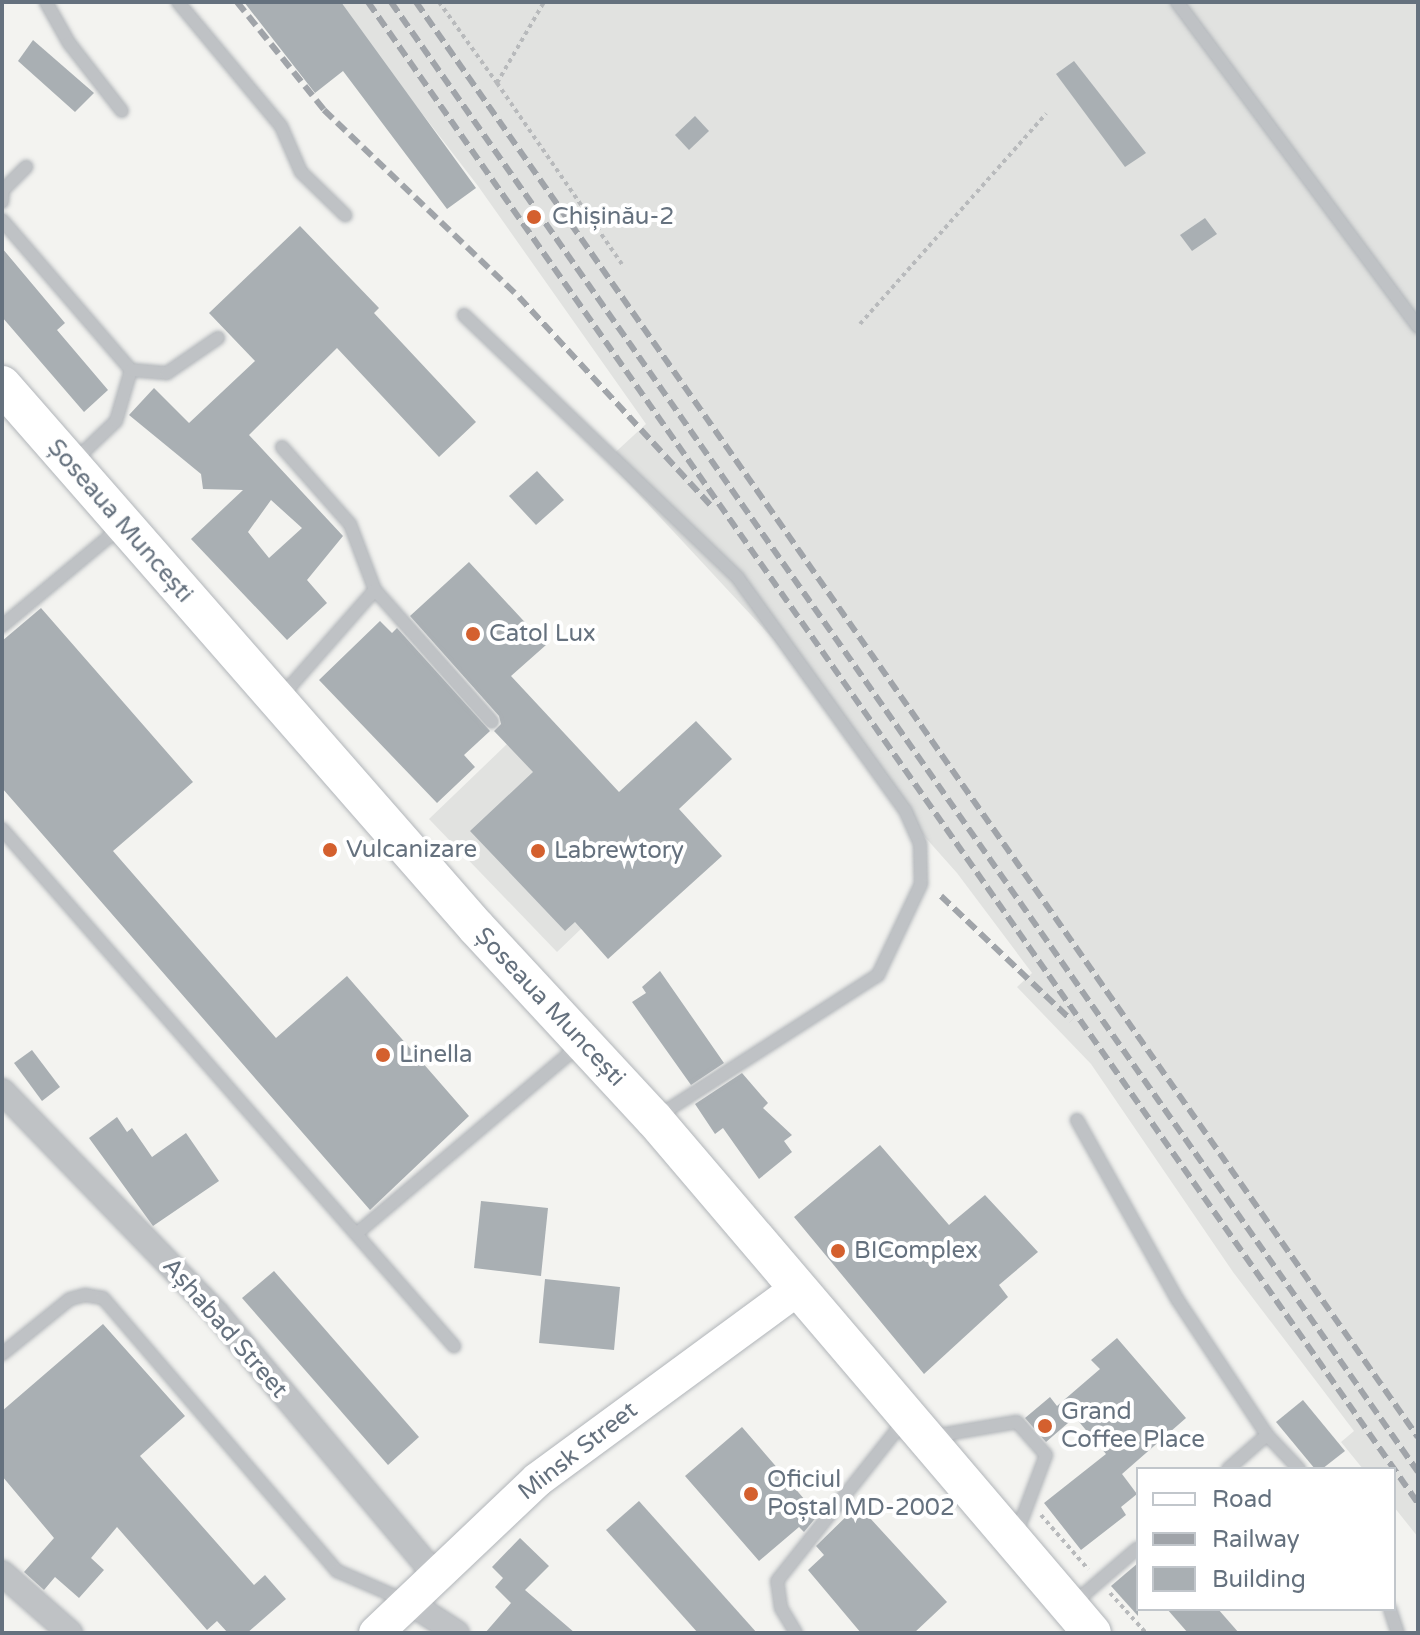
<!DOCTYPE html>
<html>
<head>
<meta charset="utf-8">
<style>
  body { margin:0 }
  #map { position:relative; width:1420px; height:1635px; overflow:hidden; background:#f3f3f0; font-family:"Varela Round",sans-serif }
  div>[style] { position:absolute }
  .built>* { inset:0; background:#e1e2e0 }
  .building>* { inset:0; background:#a9afb3 }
  .path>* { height:4px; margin-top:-2px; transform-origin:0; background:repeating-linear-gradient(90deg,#b8babc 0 4px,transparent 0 8px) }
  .roads { filter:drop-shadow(0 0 2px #b1b5b9) drop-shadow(0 0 2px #b1b5b9) }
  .lane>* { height:12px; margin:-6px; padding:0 6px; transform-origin:6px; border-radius:6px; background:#bfc2c5 }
  .street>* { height:24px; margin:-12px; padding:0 12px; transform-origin:12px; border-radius:12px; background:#bfc2c5 }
  .secondary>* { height:34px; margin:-17px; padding:0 17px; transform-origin:17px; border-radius:17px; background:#fff }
  .primary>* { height:38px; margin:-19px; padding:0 19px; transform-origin:19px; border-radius:19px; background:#fff }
  .rail>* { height:6px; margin-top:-3px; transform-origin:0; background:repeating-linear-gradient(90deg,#a0a4a9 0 12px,transparent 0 18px) }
  .dots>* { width:22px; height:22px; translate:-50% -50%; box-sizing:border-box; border:4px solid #fff; border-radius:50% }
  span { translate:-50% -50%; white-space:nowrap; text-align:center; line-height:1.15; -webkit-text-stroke:8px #fff; paint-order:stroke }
  .poi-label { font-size:24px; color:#65717e }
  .left { translate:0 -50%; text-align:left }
  .street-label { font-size:24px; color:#65717e }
  .frame { position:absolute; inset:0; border:4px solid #65717e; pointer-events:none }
  .legend { position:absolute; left:1136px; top:1467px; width:260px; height:144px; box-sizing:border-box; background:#fff; border:2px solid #c1c6cb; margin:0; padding:10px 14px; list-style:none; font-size:24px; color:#65717e }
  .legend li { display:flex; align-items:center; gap:16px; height:40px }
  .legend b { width:40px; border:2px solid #c1c6cb }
</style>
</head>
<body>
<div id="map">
  <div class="built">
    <div style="clip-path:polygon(336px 2px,1418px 2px,1418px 1537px,1394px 1507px,1394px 1469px,1363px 1469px,1341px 1442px,1354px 1431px,1233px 1272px,1091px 1064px,1017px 987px,1032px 973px,957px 873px,892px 800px,776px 642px,607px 460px,646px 424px,478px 186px)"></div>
    <div style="clip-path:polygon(507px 744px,635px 877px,557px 952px,429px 819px)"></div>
  </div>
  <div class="building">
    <div style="clip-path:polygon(244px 2px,341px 2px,476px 188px,447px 209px,343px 71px,315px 93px)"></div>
    <div style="clip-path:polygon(33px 40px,94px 93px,75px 112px,18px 61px)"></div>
    <div style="clip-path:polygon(1074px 61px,1146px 153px,1125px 167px,1056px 74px)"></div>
    <div style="clip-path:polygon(695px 116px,709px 131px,689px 150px,675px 135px)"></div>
    <div style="clip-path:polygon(1205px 218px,1217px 234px,1192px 251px,1180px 235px)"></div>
    <div style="clip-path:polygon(evenodd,300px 226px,379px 308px,374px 313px,476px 422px,439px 457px,337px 348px,249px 435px,343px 536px,307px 580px,327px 603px,287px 640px,191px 539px,243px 490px,203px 489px,201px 474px,129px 415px,154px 388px,189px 423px,255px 361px,209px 313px,300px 226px,271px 500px,302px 528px,269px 558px,248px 532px,271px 500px)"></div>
    <div style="clip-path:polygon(2px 248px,65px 323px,57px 330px,108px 390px,84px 412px,2px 317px)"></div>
    <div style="clip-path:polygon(537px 471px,564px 500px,536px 525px,509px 496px)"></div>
    <div style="clip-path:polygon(469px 562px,546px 645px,511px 676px,619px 792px,696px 721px,732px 759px,679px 809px,722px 856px,608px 959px,575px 922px,565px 931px,470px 831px,533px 772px,494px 731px,501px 724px,499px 716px,410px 616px)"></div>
    <div style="clip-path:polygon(41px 608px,193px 782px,113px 851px,276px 1038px,347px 976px,469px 1116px,370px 1210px,2px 788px,2px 641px)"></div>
    <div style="clip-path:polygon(380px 621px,392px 633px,397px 628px,490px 731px,464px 755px,475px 767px,437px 803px,319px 680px)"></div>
    <div style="clip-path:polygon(660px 971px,724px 1063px,691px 1085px,632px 1002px,646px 993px,642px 987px)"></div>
    <div style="clip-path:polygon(32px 1050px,60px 1087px,42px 1101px,14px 1063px)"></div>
    <div style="clip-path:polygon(742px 1073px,768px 1103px,763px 1108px,792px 1135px,784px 1141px,792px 1152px,759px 1179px,723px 1128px,715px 1134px,695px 1104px)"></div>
    <div style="clip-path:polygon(117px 1117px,127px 1132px,132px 1128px,152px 1157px,186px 1133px,219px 1181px,153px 1226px,89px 1138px)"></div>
    <div style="clip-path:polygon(880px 1145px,949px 1225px,985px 1195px,1038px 1252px,999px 1285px,1008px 1297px,924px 1374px,794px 1217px)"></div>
    <div style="clip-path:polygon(481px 1201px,548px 1208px,541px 1276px,474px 1268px)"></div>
    <div style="clip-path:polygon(274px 1271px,419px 1437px,388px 1465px,242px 1298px)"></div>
    <div style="clip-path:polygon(545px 1279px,620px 1287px,614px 1350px,539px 1343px)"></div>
    <div style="clip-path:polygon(103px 1324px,185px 1416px,140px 1456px,254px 1585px,265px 1575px,286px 1599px,247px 1633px,228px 1633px,217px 1621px,207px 1630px,117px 1527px,91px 1558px,104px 1570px,79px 1598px,55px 1577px,44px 1590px,24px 1572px,54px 1538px,2px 1476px,2px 1411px)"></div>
    <div style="clip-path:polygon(1117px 1338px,1186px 1418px,1122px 1474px,1137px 1494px,1121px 1507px,1126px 1515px,1081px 1550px,1044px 1503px,1106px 1454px,1075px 1417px,1046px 1442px,1025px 1418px,1050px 1397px,1057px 1406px,1100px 1369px,1091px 1360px)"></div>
    <div style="clip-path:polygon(1303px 1400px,1345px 1451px,1322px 1469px,1315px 1469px,1276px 1422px)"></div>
    <div style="clip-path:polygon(742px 1427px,818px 1515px,804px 1532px,799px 1527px,759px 1561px,685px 1476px)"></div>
    <div style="clip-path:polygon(639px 1501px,757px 1633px,698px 1633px,606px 1530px)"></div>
    <div style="clip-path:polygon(858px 1505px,947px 1602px,914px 1633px,861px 1633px,808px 1570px,824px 1555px,816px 1546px)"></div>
    <div style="clip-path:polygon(520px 1538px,549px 1566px,525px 1590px,575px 1633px,485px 1633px,511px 1603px,495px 1587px,503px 1578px,492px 1567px)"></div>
    <div style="clip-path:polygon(1138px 1563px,1138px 1616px,1111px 1586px)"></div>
    <div style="clip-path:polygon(1167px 1609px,1218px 1609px,1239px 1633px,1188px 1633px)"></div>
  </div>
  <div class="path">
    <div style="left:439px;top:2px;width:100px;rotate:54.4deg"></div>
    <div style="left:497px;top:83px;width:94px;rotate:-59.9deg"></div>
    <div style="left:497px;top:83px;width:220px;rotate:55.4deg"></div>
    <div style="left:860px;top:324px;width:281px;rotate:-48.5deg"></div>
    <div style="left:1041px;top:1515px;width:72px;rotate:49deg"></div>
    <div style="left:1110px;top:1593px;width:54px;rotate:48deg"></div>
  </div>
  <div class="roads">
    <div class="lane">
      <div style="left:46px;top:2px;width:47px;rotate:60.7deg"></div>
      <div style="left:69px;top:43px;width:86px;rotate:52.1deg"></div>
      <div style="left:178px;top:2px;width:161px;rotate:50.3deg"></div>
      <div style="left:281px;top:126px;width:50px;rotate:66.5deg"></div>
      <div style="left:301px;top:172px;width:62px;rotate:44.3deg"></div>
      <div style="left:1177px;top:2px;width:405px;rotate:53.4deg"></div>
      <div style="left:2px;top:202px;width:12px;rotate:-85deg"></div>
      <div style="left:3px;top:190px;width:33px;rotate:-45deg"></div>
      <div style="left:2px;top:220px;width:198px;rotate:49.3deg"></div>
      <div style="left:464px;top:315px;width:380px;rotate:43.8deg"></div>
      <div style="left:738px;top:578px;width:286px;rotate:54.3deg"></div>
      <div style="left:905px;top:810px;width:37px;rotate:66deg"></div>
      <div style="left:920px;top:844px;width:40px;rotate:88.6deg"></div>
      <div style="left:921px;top:884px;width:101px;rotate:115.3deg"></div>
      <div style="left:878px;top:975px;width:263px;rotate:147.3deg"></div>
      <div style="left:282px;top:447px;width:103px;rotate:48.6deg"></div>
      <div style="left:350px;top:524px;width:71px;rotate:69.3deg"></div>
      <div style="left:375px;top:590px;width:176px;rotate:48.4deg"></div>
      <div style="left:73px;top:462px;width:59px;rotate:-43.6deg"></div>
      <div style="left:116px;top:421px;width:53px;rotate:-73.6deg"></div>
      <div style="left:131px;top:370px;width:36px;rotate:5deg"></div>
      <div style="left:167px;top:373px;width:62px;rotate:-34.5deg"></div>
      <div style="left:2px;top:626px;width:155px;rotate:-39.8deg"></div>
      <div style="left:280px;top:698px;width:144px;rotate:-48.7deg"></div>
      <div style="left:2px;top:829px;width:687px;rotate:48.84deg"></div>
      <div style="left:1077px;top:1120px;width:205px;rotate:60.8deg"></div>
      <div style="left:1177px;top:1299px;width:163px;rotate:56.5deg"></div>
      <div style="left:1267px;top:1435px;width:47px;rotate:46.7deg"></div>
      <div style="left:356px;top:1234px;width:293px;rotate:-40.2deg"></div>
      <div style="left:2px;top:1354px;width:87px;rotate:-39deg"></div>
      <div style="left:70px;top:1299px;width:16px;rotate:-15deg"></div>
      <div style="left:85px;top:1295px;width:18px;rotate:9deg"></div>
      <div style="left:103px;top:1298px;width:360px;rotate:49.4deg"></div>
      <div style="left:337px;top:1571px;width:75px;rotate:23.5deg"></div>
      <div style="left:934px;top:1436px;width:84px;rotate:-9.6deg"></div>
      <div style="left:1017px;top:1422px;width:44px;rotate:48.7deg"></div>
      <div style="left:1046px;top:1455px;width:85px;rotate:110.6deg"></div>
      <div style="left:1228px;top:1469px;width:52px;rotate:-41.1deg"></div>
      <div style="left:1074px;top:1603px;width:84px;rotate:-40.7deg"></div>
      <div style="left:1390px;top:1609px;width:25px;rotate:72deg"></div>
      <div style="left:796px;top:1633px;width:29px;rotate:-121deg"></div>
      <div style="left:781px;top:1608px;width:27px;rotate:-98deg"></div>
      <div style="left:777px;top:1581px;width:204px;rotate:-51.6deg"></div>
    </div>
    <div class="street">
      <div style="left:2px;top:1091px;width:310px;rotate:46deg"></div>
      <div style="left:217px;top:1314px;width:341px;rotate:50.1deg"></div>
      <div style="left:2px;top:1573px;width:91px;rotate:41.4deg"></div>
      <div style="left:409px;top:1602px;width:57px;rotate:32.9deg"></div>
    </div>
    <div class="secondary">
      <div style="left:376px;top:1633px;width:222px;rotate:-43.5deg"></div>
      <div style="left:537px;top:1480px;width:323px;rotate:-36.3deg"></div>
    </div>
    <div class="primary">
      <div style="left:2px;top:385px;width:720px;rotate:48.83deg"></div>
      <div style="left:476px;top:927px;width:262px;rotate:47.2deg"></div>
      <div style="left:654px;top:1119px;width:675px;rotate:49.56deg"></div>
    </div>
  </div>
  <div class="rail">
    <div style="left:237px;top:2px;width:139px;rotate:51.1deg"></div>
    <div style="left:324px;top:110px;width:270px;rotate:43.8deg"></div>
    <div style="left:519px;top:297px;width:285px;rotate:47.4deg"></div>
    <div style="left:368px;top:2px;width:1832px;rotate:55.03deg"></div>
    <div style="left:391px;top:2px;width:1793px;rotate:55.06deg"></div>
    <div style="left:416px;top:2px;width:1750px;rotate:55.08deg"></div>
    <div style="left:941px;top:896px;width:180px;rotate:43.6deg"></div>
  </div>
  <div class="dots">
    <div style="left:534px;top:217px;background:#d4602e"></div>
    <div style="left:473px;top:634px;background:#d4602e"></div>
    <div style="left:330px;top:850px;background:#d4602e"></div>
    <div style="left:538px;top:851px;background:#d4602e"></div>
    <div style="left:383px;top:1055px;background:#d4602e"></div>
    <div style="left:838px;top:1251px;background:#d4602e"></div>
    <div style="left:1045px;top:1426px;background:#d4602e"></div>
    <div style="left:751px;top:1494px;background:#d4602e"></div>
  </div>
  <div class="poi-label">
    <span class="left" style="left:552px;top:217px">Chișinău-2</span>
    <span class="left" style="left:489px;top:634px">Catol Lux</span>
    <span class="left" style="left:346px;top:850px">Vulcanizare</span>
    <span class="left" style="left:554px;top:851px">Labrewtory</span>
    <span class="left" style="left:399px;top:1055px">Linella</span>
    <span class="left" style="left:854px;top:1251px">BIComplex</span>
    <span class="left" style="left:1061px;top:1426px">Grand<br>Coffee Place</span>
    <span class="left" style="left:767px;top:1494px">Oficiul<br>Poștal MD-2002</span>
  </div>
  <div class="street-label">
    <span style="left:120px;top:521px;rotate:49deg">Șoseaua Muncești</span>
    <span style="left:550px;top:1007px;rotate:47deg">Șoseaua Muncești</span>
    <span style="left:225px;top:1328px;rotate:49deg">Așhabad Street</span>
    <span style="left:578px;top:1451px;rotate:-38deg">Minsk Street</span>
  </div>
  <div class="frame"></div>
  <ul class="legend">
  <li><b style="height:10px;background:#fff"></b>Road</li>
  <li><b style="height:10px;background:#a0a4a9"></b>Railway</li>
  <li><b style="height:22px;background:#a9afb3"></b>Building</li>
  </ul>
</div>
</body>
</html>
